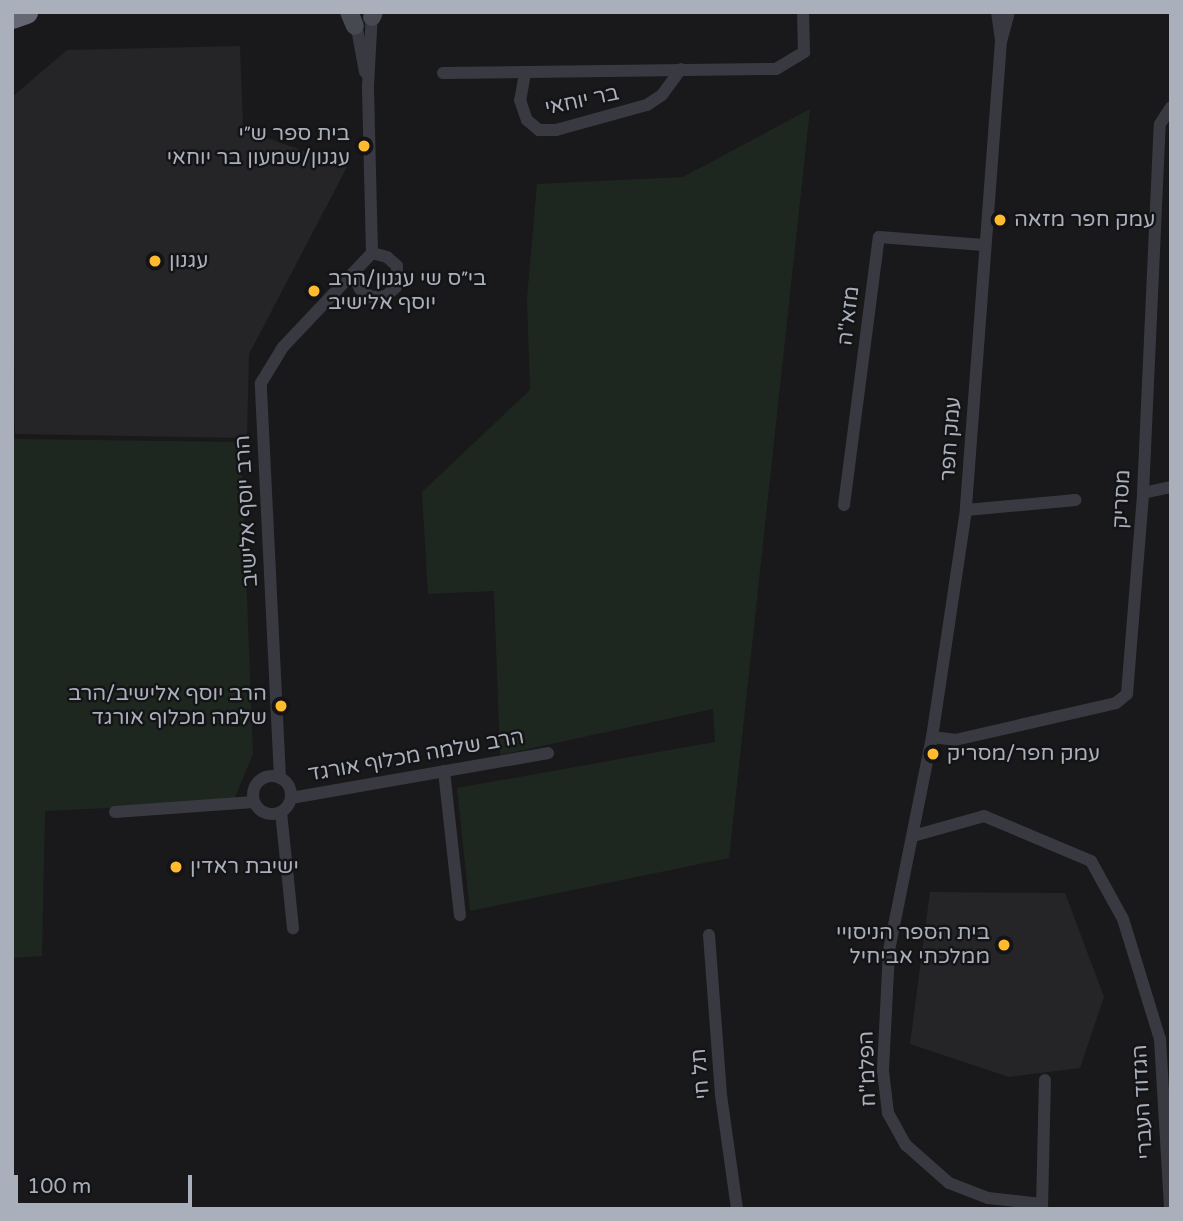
<!DOCTYPE html>
<html>
<head>
<meta charset="utf-8">
<style>
  body { margin:0 }
  #map { position:relative; width:1183px; height:1221px; overflow:hidden; background:#19191b; font-family:"Varela Round",Heebo,sans-serif }
  div>[style] { position:absolute }
  .built>* { inset:0; background:#252528 }
  .green>* { inset:0; background:#1e271f }
  .street>* { height:12px; margin:-6px; padding:0 6px; transform-origin:6px; border-radius:6px; background:#393a41 }
  .street>.ring { margin:-6px; padding:0; box-sizing:content-box; background:none; border:12px solid #393a41; border-radius:50% }
  .secondary>* { height:18px; margin:-9px; padding:0 9px; transform-origin:9px; border-radius:9px; background:#474951 }
  .highway>* { height:23px; margin:-11.5px; padding:0 11.5px; transform-origin:11.5px; border-radius:11.5px; background:#656872 }
  .dots>* { width:19px; height:19px; translate:-50% -50%; box-sizing:border-box; border:4px solid #141416; border-radius:50% }
  span { translate:-50% -50%; white-space:nowrap; text-align:center; line-height:1.15; -webkit-text-stroke:5px #141416; paint-order:stroke }
  .street-label { font-size:21px; color:#aaafbc }
  .poi-label { font-size:21px; color:#aaafbc }
  .right { translate:-100% -50%; text-align:right }
  .left { translate:0 -50%; text-align:left }
  .frame { position:absolute; inset:0; border:14px solid #aaafbc; pointer-events:none }
  .scale { position:absolute; left:14px; top:1175px; width:178px; height:32px; box-sizing:border-box; border:4px solid #aaafbc; border-top:0; padding-left:9px; font-size:21px; line-height:24px; white-space:nowrap; color:#aaafbc; -webkit-text-stroke:5px #141416; paint-order:stroke }
</style>
</head>
<body>
<div id="map">
  <div class="built">
    <div style="clip-path:polygon(240px 46px,243px 129px,347px 167px,249px 354px,247px 438px,15px 434px,12px 97px,67px 50px)"></div>
    <div style="clip-path:polygon(930px 892px,1065px 893px,1104px 997px,1080px 1068px,1009px 1077px,910px 1044px)"></div>
  </div>
  <div class="green">
    <div style="clip-path:polygon(810px 109px,729px 858px,470px 911px,457px 788px,715px 742px,713px 709px,500px 755px,494px 591px,428px 594px,422px 492px,530px 390px,527px 298px,537px 184px,683px 177px)"></div>
    <div style="clip-path:polygon(12px 439px,241px 442px,253px 754px,233px 802px,45px 811px,42px 956px,12px 958px)"></div>
  </div>
  <div class="street">
    <div style="left:997px;top:12px;width:27px;rotate:82deg"></div>
    <div style="left:1009px;top:12px;width:30px;rotate:105deg"></div>
    <div style="left:1001px;top:41px;width:470px;rotate:94.3deg"></div>
    <div style="left:966px;top:510px;width:230px;rotate:98.5deg"></div>
    <div style="left:932px;top:737px;width:218px;rotate:101.4deg"></div>
    <div style="left:889px;top:951px;width:120px;rotate:92.9deg"></div>
    <div style="left:883px;top:1071px;width:42px;rotate:83.2deg"></div>
    <div style="left:888px;top:1113px;width:37px;rotate:61deg"></div>
    <div style="left:906px;top:1145px;width:57px;rotate:41.5deg"></div>
    <div style="left:949px;top:1183px;width:42px;rotate:21deg"></div>
    <div style="left:988px;top:1198px;width:54px;rotate:6.3deg"></div>
    <div style="left:355px;top:18px;width:55px;rotate:79.5deg"></div>
    <div style="left:443px;top:73px;width:333px;rotate:-0.7deg"></div>
    <div style="left:776px;top:69px;width:33px;rotate:-31deg"></div>
    <div style="left:804px;top:52px;width:40px;rotate:-91.4deg"></div>
    <div style="left:525px;top:73px;width:27px;rotate:100deg"></div>
    <div style="left:520px;top:100px;width:21px;rotate:71deg"></div>
    <div style="left:527px;top:120px;width:16px;rotate:40deg"></div>
    <div style="left:539px;top:130px;width:17px"></div>
    <div style="left:556px;top:130px;width:94px;rotate:-15.4deg"></div>
    <div style="left:647px;top:105px;width:18px;rotate:-34deg"></div>
    <div style="left:662px;top:95px;width:32px;rotate:-54deg"></div>
    <div style="left:372px;top:253px;width:167px;rotate:-91.4deg"></div>
    <div style="left:368px;top:86px;width:74px;rotate:-86.9deg"></div>
    <div style="left:354px;top:277px;width:13px;rotate:63deg"></div>
    <div style="left:360px;top:289px;width:14px;rotate:36deg"></div>
    <div style="left:371px;top:297px;width:15px;rotate:-4deg"></div>
    <div style="left:386px;top:296px;width:13px;rotate:-42deg"></div>
    <div style="left:396px;top:287px;width:21px;rotate:-87deg"></div>
    <div style="left:397px;top:266px;width:13px;rotate:-138deg"></div>
    <div style="left:387px;top:257px;width:16px;rotate:-165deg"></div>
    <div style="left:1143px;top:493px;width:29px;rotate:-12deg"></div>
    <div style="left:844px;top:505px;width:270px;rotate:-82.6deg"></div>
    <div style="left:879px;top:237px;width:105px;rotate:4.4deg"></div>
    <div style="left:966px;top:510px;width:110px;rotate:-5.2deg"></div>
    <div style="left:932px;top:737px;width:23px;rotate:7deg"></div>
    <div style="left:955px;top:740px;width:165px;rotate:-12.9deg"></div>
    <div style="left:1116px;top:703px;width:14px;rotate:-39deg"></div>
    <div style="left:1127px;top:694px;width:202px;rotate:-85.4deg"></div>
    <div style="left:1143px;top:493px;width:369px;rotate:-87.4deg"></div>
    <div style="left:1160px;top:124px;width:20px;rotate:-57deg"></div>
    <div style="left:444px;top:771px;width:145px;rotate:83.7deg"></div>
    <div class="ring" style="left:253px;top:776px;width:26px;height:26px"></div>
    <div style="left:280px;top:778px;width:395px;rotate:-92.8deg"></div>
    <div style="left:261px;top:383px;width:42px;rotate:-58.6deg"></div>
    <div style="left:283px;top:347px;width:129px;rotate:-46.6deg"></div>
    <div style="left:291px;top:798px;width:261px;rotate:-9.9deg"></div>
    <div style="left:115px;top:812px;width:139px;rotate:-4.1deg"></div>
    <div style="left:281px;top:812px;width:117px;rotate:84.1deg"></div>
    <div style="left:913px;top:836px;width:74px;rotate:-15.7deg"></div>
    <div style="left:984px;top:816px;width:116px;rotate:22.8deg"></div>
    <div style="left:1091px;top:861px;width:66px;rotate:61.1deg"></div>
    <div style="left:1123px;top:919px;width:126px;rotate:72.9deg"></div>
    <div style="left:1160px;top:1039px;width:170px;rotate:86.6deg"></div>
    <div style="left:709px;top:935px;width:160px;rotate:85.7deg"></div>
    <div style="left:721px;top:1095px;width:115px;rotate:82deg"></div>
    <div style="left:1042px;top:1209px;width:129px;rotate:-88.7deg"></div>
  </div>
  <div class="secondary">
    <div style="left:349px;top:12px;width:15px;rotate:67deg"></div>
    <div style="left:372px;top:17px;width:5px;rotate:-68deg"></div>
  </div>
  <div class="highway">
    <div style="left:12px;top:17px;width:15px;rotate:-20deg"></div>
  </div>
  <div class="dots">
    <div style="left:364px;top:146px;background:#ffba2d"></div>
    <div style="left:1000px;top:220px;background:#ffba2d"></div>
    <div style="left:155px;top:261px;background:#ffba2d"></div>
    <div style="left:314px;top:291px;background:#ffba2d"></div>
    <div style="left:281px;top:706px;background:#ffba2d"></div>
    <div style="left:933px;top:754px;background:#ffba2d"></div>
    <div style="left:176px;top:867px;background:#ffba2d"></div>
    <div style="left:1004px;top:945px;background:#ffba2d"></div>
  </div>
  <div class="street-label">
    <span style="left:582px;top:101px;rotate:-12deg">בר יוחאי</span>
    <span style="left:849px;top:316px;rotate:-83deg">מזא"ה</span>
    <span style="left:951px;top:439px;rotate:-86deg">עמק חפר</span>
    <span style="left:1122px;top:499px;rotate:-87deg">מסריק</span>
    <span style="left:247px;top:511px;rotate:-93deg">הרב יוסף אלישיב</span>
    <span style="left:416px;top:756px;rotate:-10deg">הרב שלמה מכלוף אורגד</span>
    <span style="left:868px;top:1069px;rotate:-92deg">הפלמ"ח</span>
    <span style="left:701px;top:1074px;rotate:-95deg">תל חי</span>
    <span style="left:1143px;top:1102px;rotate:-93deg">הגדוד העברי</span>
  </div>
  <div class="poi-label">
    <span class="right" style="left:350px;top:146px">בית ספר ש״י<br>עגנון/שמעון בר יוחאי</span>
    <span class="left" style="left:1014px;top:220px">עמק חפר מזאה</span>
    <span class="left" style="left:169px;top:261px">עגנון</span>
    <span class="left" style="left:328px;top:291px">בי״ס שי עגנון/הרב<br>יוסף אלישיב</span>
    <span class="right" style="left:267px;top:706px">הרב יוסף אלישיב/הרב<br>שלמה מכלוף אורגד</span>
    <span class="left" style="left:947px;top:754px">עמק חפר/מסריק</span>
    <span class="left" style="left:190px;top:867px">ישיבת ראדין</span>
    <span class="right" style="left:990px;top:945px">בית הספר הניסויי<br>ממלכתי אביחיל</span>
  </div>
  <div class="frame"></div>
  <div class="scale">100 m</div>
</div>
</body>
</html>
